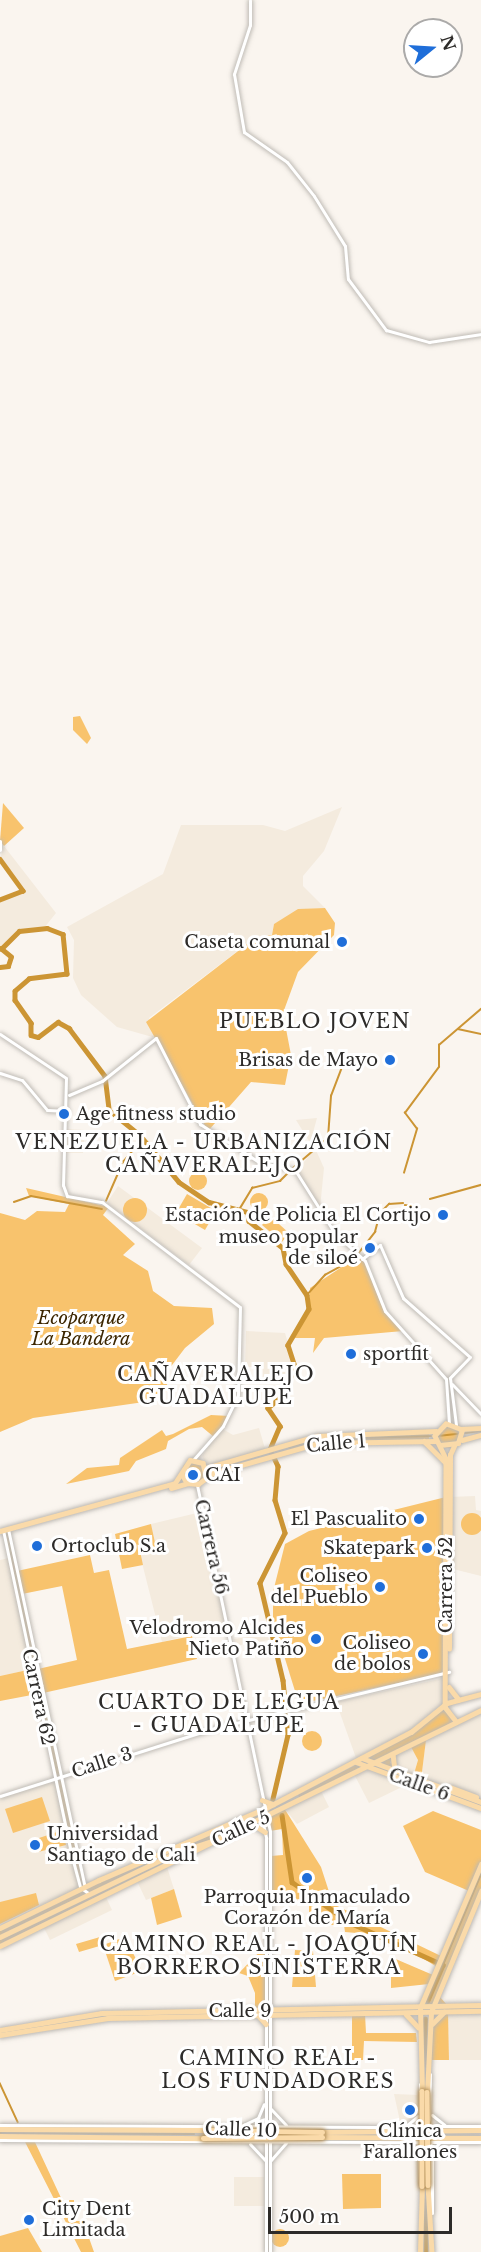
<!DOCTYPE html>
<html>
<head>
<meta charset="utf-8">
<style>
  body { margin:0 }
  #map { position:relative; width:481px; height:2252px; overflow:hidden; background:#faf5ef; font-family:"Libre Baskerville",serif }
  div>[style] { position:absolute }
  .built>* { inset:0; background:#f4ebde }
  .green>* { inset:0; background:#f8c36d }
  .round { border-radius:50% }
  .stream>* { height:1.5px; margin:-0.75px; padding:0 0.75px; transform-origin:0.75px; border-radius:0.75px; background:#cc9534 }
  .river>* { height:4.5px; margin:-2.25px; padding:0 2.25px; transform-origin:2.25px; border-radius:2.25px; background:#cc9534 }
  .roads { filter:drop-shadow(0 0 2px #bdb9b3) drop-shadow(0 0 2px #bdb9b3) }
  .minor>* { height:3px; margin:-1.5px; padding:0 1.5px; transform-origin:1.5px; border-radius:1.5px; background:#fff }
  .major>* { height:4.5px; margin:-2.25px; padding:0 2.25px; transform-origin:2.25px; border-radius:2.25px; background:#fadaa9 }
  .bridges { filter:drop-shadow(0 0 2px #b08d56) drop-shadow(0 0 2px #b08d56) }
  .major-bridge>* { height:4.5px; margin:-2.25px; padding:0 2.25px; transform-origin:2.25px; border-radius:2.25px; background:#fadaa9 }
  .dots>* { width:16px; height:16px; translate:-50% -50%; box-sizing:border-box; border:3px solid #fff; border-radius:50% }
  span { translate:-50% -50%; white-space:nowrap; text-align:center; line-height:1.15; -webkit-text-stroke:6px #fff; paint-order:stroke }
  .poi-label { font-size:18px; color:#2d2b29 }
  .right { translate:-100% -50%; text-align:right }
  .left { translate:0 -50%; text-align:left }
  .park-label { font-size:18px; color:#3c2600; font-style:italic }
  .street-label { font-size:18px; color:#2d2b29 }
  .neighbourhood-label { font-size:20px; color:#2d2b29; letter-spacing:1.5px }
  .north { position:absolute; left:403px; top:18px; width:60px; height:60px; box-sizing:border-box; background:#fff; border:2px solid #abaaa9; border-radius:50%; rotate:72deg; font-size:16px; font-weight:700; line-height:24px; text-align:center; color:#2d2b29 }
  .north::after { content:''; display:block; margin:auto; width:21px; height:27px; background:#1f6ed9; clip-path:polygon(50% 0,100% 100%,50% 72%,0 100%) }
  .scale { position:absolute; left:268px; top:2207px; width:184px; height:27px; box-sizing:border-box; border:3px solid #2d2b29; border-top:0; padding-left:8px; font-size:18px; line-height:21px; white-space:nowrap; color:#2d2b29; -webkit-text-stroke:4px #fff; paint-order:stroke }
</style>
</head>
<body>
<div id="map">
  <div class="built">
    <div style="clip-path:polygon(342px 807px,324px 851px,303px 876px,303px 886px,325px 908px,305px 909px,274px 924px,272px 935px,255px 938px,149px 1018px,156px 1038px,117px 1027px,81px 995px,73px 978px,74px 940px,67px 927px,163px 874px,181px 825px,263px 825px,285px 831px)"></div>
    <div style="clip-path:polygon(4px 846px,56px 913px,44px 928px,19px 931px,0 949px,0 900px,23px 892px,0 859px)"></div>
    <div style="clip-path:polygon(317px 1118px,311px 1140px,309px 1141px,296px 1120px)"></div>
    <div style="clip-path:polygon(66px 1129px,85px 1130px,83px 1153px,64px 1153px)"></div>
    <div style="clip-path:polygon(315px 1148px,324px 1168px,320px 1208px,296px 1172px)"></div>
    <div style="clip-path:polygon(118px 1186px,202px 1248px,189px 1265px,107px 1203px)"></div>
    <div style="clip-path:polygon(246px 1331px,285px 1333px,293px 1360px,284px 1378px,263px 1383px,263px 1367px,245px 1367px)"></div>
    <div style="clip-path:polygon(221px 1428px,233px 1435px,259px 1428px,266px 1452px,209px 1470px,202px 1456px)"></div>
    <div style="clip-path:polygon(475px 1496px,476px 1510px,481px 1511px,481px 1576px,449px 1568px,449px 1497px)"></div>
    <div style="clip-path:polygon(201px 1512px,228px 1625px,162px 1642px,139px 1551px,156px 1547px,151px 1524px)"></div>
    <div style="clip-path:polygon(9px 1558px,32px 1669px,0 1676px,0 1560px)"></div>
    <div style="clip-path:polygon(267px 1634px,269px 1640px,235px 1646px,234px 1639px)"></div>
    <div style="clip-path:polygon(444px 1678px,443px 1703px,410px 1730px,356px 1758px,336px 1702px)"></div>
    <div style="clip-path:polygon(481px 1710px,481px 1799px,421px 1780px,426px 1740px)"></div>
    <div style="clip-path:polygon(411px 1745px,418px 1760px,413px 1777px,390px 1763px,392px 1755px)"></div>
    <div style="clip-path:polygon(367px 1766px,400px 1779px,404px 1786px,369px 1803px,354px 1774px)"></div>
    <div style="clip-path:polygon(55px 1778px,81px 1889px,0 1928px,0 1796px)"></div>
    <div style="clip-path:polygon(321px 1791px,329px 1807px,297px 1824px,284px 1808px)"></div>
    <div style="clip-path:polygon(166px 1864px,174px 1889px,146px 1900px,136px 1879px)"></div>
    <div style="clip-path:polygon(105px 1895px,112px 1910px,50px 1940px,43px 1926px)"></div>
    <div style="clip-path:polygon(448px 2011px,481px 2011px,481px 2060px,449px 2060px)"></div>
    <div style="clip-path:polygon(394px 2094px,419px 2095px,418px 2115px,410px 2124px,401px 2126px)"></div>
    <div style="clip-path:polygon(234px 2177px,264px 2177px,264px 2206px,234px 2206px)"></div>
  </div>
  <div class="green">
    <div style="clip-path:polygon(80px 716px,91px 738px,87px 744px,73px 730px,73px 717px)"></div>
    <div style="clip-path:polygon(3px 803px,24px 828px,4px 846px,0 841px)"></div>
    <div style="clip-path:polygon(325px 908px,335px 923px,334px 935px,298px 972px,283px 1013px,291px 1055px,285px 1085px,251px 1082px,208px 1131px,146px 1022px,255px 938px,272px 935px,274px 924px,298px 909px)"></div>
    <div class="round" style="left:189px;top:1172px;width:18px;height:18px"></div>
    <div style="clip-path:polygon(26px 1188px,109px 1207px,103px 1215px,135px 1244px,123px 1255px,148px 1271px,153px 1291px,174px 1306px,212px 1308px,214px 1324px,185px 1348px,163px 1377px,170px 1390px,144px 1402px,33px 1418px,0 1432px,0 1213px,25px 1220px,37px 1211px,65px 1212px,69px 1204px,29px 1196px)"></div>
    <div class="round" style="left:250px;top:1193px;width:18px;height:18px"></div>
    <div style="clip-path:polygon(187px 1194px,216px 1211px,205px 1230px,176px 1213px)"></div>
    <div class="round" style="left:123px;top:1198px;width:24px;height:24px"></div>
    <div style="clip-path:polygon(270px 1216px,289px 1233px,282px 1242px,262px 1225px)"></div>
    <div style="clip-path:polygon(357px 1257px,365px 1261px,385px 1311px,403px 1331px,324px 1338px,313px 1353px,315px 1338px,292px 1338px,309px 1309px,310px 1288px)"></div>
    <div style="clip-path:polygon(211px 1415px,229px 1416px,214px 1437px,202px 1427px,189px 1429px,168px 1441px,166px 1449px,136px 1461px,129px 1471px,66px 1484px,87px 1468px,119px 1465px,120px 1458px,162px 1430px,166px 1436px,173px 1434px)"></div>
    <div class="round" style="left:437px;top:1424px;width:24px;height:24px"></div>
    <div style="clip-path:polygon(429px 1432px,429px 1439px,319px 1443px,290px 1450px,288px 1445px,317px 1436px)"></div>
    <div class="round" style="left:182px;top:1460px;width:24px;height:24px"></div>
    <div style="clip-path:polygon(446px 1497px,446px 1673px,299px 1704px,273px 1620px,273px 1592px,285px 1544px,309px 1531px)"></div>
    <div class="round" style="left:461px;top:1513px;width:22px;height:22px"></div>
    <div style="clip-path:polygon(151px 1524px,156px 1547px,140px 1551px,143px 1565px,122px 1569px,115px 1534px)"></div>
    <div style="clip-path:polygon(evenodd,9px 1531px,17px 1571px,90px 1555px,94px 1573px,109px 1570px,127px 1649px,192px 1636px,197px 1659px,43px 1693px,85px 1887px,81px 1889px,37px 1694px,0 1701px,0 1676px,32px 1669px,3px 1532px,9px 1531px,62px 1586px,77px 1660px,38px 1669px,22px 1594px,62px 1586px)"></div>
    <div style="clip-path:polygon(evenodd,445px 1707px,456px 1721px,426px 1740px,421px 1780px,481px 1799px,481px 1810px,367px 1766px,300px 1799px,298px 1795px,365px 1760px,445px 1707px,410px 1745px,418px 1760px,413px 1777px,390px 1763px,392px 1755px,410px 1745px)"></div>
    <div class="round" style="left:302px;top:1731px;width:20px;height:20px"></div>
    <div style="clip-path:polygon(42px 1797px,50px 1821px,13px 1833px,5px 1809px)"></div>
    <div style="clip-path:polygon(284px 1808px,321px 1867px,333px 1904px,441px 1956px,469px 1891px,425px 1872px,403px 1826px,433px 1811px,481px 1830px,481px 1891px,439px 1996px,448px 2006px,420px 2008px,429px 1984px,391px 1988px,391px 1957px,433px 1975px,437px 1967px,424px 1959px,368px 1934px,345px 1932px,344px 1925px,329px 1925px,329px 1915px,309px 1914px,309px 1902px,294px 1902px,292px 1894px,271px 1893px,271px 1856px,283px 1855px,282px 1829px,270px 1831px,267px 1818px)"></div>
    <div style="clip-path:polygon(256px 1815px,259px 1822px,0 1946px,0 1931px,171px 1848px)"></div>
    <div style="clip-path:polygon(63px 1830px,66px 1845px,34px 1853px,30px 1841px)"></div>
    <div style="clip-path:polygon(174px 1889px,182px 1917px,157px 1925px,151px 1898px)"></div>
    <div style="clip-path:polygon(36px 1893px,39px 1905px,0 1924px,0 1902px)"></div>
    <div style="clip-path:polygon(100px 1937px,103px 1945px,125px 1937px,142px 1971px,115px 1981px,103px 1945px,79px 1952px,76px 1944px)"></div>
    <div style="clip-path:polygon(266px 1945px,266px 2011px,255px 2011px,255px 1993px,248px 1976px,239px 1973px)"></div>
    <div style="clip-path:polygon(295px 1950px,313px 1951px,316px 1987px,292px 1987px)"></div>
    <div style="clip-path:polygon(448px 2011px,449px 2060px,429px 2060px,431px 2027px)"></div>
    <div style="clip-path:polygon(352px 2014px,365px 2014px,366px 2033px,416px 2033px,417px 2042px,364px 2041px,363px 2060px,352px 2060px)"></div>
    <div style="clip-path:polygon(24px 2140px,34px 2140px,62px 2200px,74px 2200px,74px 2221px,83px 2221px,94px 2252px,81px 2252px)"></div>
    <div style="clip-path:polygon(342px 2174px,381px 2174px,381px 2208px,343px 2209px)"></div>
    <div style="clip-path:polygon(28px 2228px,42px 2252px,0 2252px,0 2236px)"></div>
    <div class="round" style="left:271px;top:2229px;width:18px;height:18px"></div>
  </div>
  <div class="stream">
    <div style="left:458px;top:1029px;width:24px;rotate:12deg"></div>
    <div style="left:293px;top:1168px;width:46px;rotate:-40.6deg"></div>
    <div style="left:328px;top:1138px;width:42px;rotate:-85.9deg"></div>
    <div style="left:331px;top:1096px;width:28px;rotate:-69deg"></div>
    <div style="left:404px;top:1173px;width:46px;rotate:-73.5deg"></div>
    <div style="left:417px;top:1129px;width:20px;rotate:-127deg"></div>
    <div style="left:405px;top:1113px;width:57px;rotate:-53.5deg"></div>
    <div style="left:439px;top:1067px;width:22px;rotate:-90deg"></div>
    <div style="left:439px;top:1045px;width:55px;rotate:-40.6deg"></div>
    <div style="left:430px;top:1199px;width:53px;rotate:-15.4deg"></div>
    <div style="left:106px;top:1201px;width:43px;rotate:-66.4deg"></div>
    <div style="left:123px;top:1162px;width:30px;rotate:-49deg"></div>
    <div style="left:14px;top:1202px;width:18px;rotate:-19deg"></div>
    <div style="left:31px;top:1196px;width:72px;rotate:10.4deg"></div>
    <div style="left:405px;top:1205px;width:6px;rotate:9deg"></div>
    <div style="left:239px;top:1210px;width:26px;rotate:-59deg"></div>
    <div style="left:252px;top:1188px;width:29px;rotate:-14deg"></div>
    <div style="left:280px;top:1181px;width:14px;rotate:-45deg"></div>
    <div style="left:358px;top:1254px;width:28px;rotate:-52deg"></div>
    <div style="left:375px;top:1232px;width:20px;rotate:-75deg"></div>
    <div style="left:380px;top:1213px;width:13px;rotate:-45deg"></div>
    <div style="left:389px;top:1204px;width:14px;rotate:-4deg"></div>
    <div style="left:307px;top:1295px;width:27px;rotate:-48deg"></div>
    <div style="left:325px;top:1275px;width:35px;rotate:-29deg"></div>
    <div style="left:465px;top:1433px;width:16px;rotate:-7deg"></div>
    <div style="left:438px;top:1436px;width:20px;rotate:-6deg"></div>
    <div style="left:289px;top:1447px;width:34px;rotate:-14deg"></div>
    <div style="left:322px;top:1439px;width:109px;rotate:-1.6deg"></div>
    <div style="left:443px;top:1965px;width:99px;rotate:-67.3deg"></div>
    <div style="left:0;top:2083px;width:43px;rotate:65.2deg"></div>
    <div style="left:0;top:2133px;width:194px;rotate:0.3deg"></div>
    <div style="left:342px;top:2134px;width:59px"></div>
  </div>
  <div class="river">
    <div style="left:0;top:859px;width:39px;rotate:54deg"></div>
    <div style="left:23px;top:891px;width:25px;rotate:159deg"></div>
    <div style="left:0;top:967px;width:8px;rotate:-7deg"></div>
    <div style="left:8px;top:966px;width:9px;rotate:-72deg"></div>
    <div style="left:11px;top:957px;width:13px;rotate:-141deg"></div>
    <div style="left:1px;top:949px;width:25px;rotate:-45deg"></div>
    <div style="left:19px;top:931px;width:28px;rotate:-6deg"></div>
    <div style="left:47px;top:928px;width:17px;rotate:21deg"></div>
    <div style="left:63px;top:934px;width:40px;rotate:84.3deg"></div>
    <div style="left:67px;top:974px;width:38px;rotate:173deg"></div>
    <div style="left:29px;top:979px;width:18px;rotate:139deg"></div>
    <div style="left:15px;top:991px;width:9px;rotate:90deg"></div>
    <div style="left:15px;top:1000px;width:28px;rotate:55deg"></div>
    <div style="left:31px;top:1023px;width:12px;rotate:90deg"></div>
    <div style="left:31px;top:1035px;width:7px;rotate:16deg"></div>
    <div style="left:38px;top:1037px;width:25px;rotate:-37deg"></div>
    <div style="left:58px;top:1022px;width:13px;rotate:29deg"></div>
    <div style="left:69px;top:1028px;width:60px;rotate:53.1deg"></div>
    <div style="left:105px;top:1076px;width:34px;rotate:83deg"></div>
    <div style="left:109px;top:1110px;width:38px;rotate:39deg"></div>
    <div style="left:139px;top:1134px;width:62px;rotate:50.2deg"></div>
    <div style="left:179px;top:1182px;width:36px;rotate:34deg"></div>
    <div style="left:209px;top:1202px;width:40px;rotate:14.4deg"></div>
    <div style="left:248px;top:1212px;width:9px;rotate:84deg"></div>
    <div style="left:249px;top:1221px;width:43px;rotate:38.5deg"></div>
    <div style="left:283px;top:1248px;width:16px;rotate:79deg"></div>
    <div style="left:286px;top:1264px;width:37px;rotate:56deg"></div>
    <div style="left:307px;top:1295px;width:14px;rotate:82deg"></div>
    <div style="left:309px;top:1309px;width:42px;rotate:120.3deg"></div>
    <div style="left:288px;top:1345px;width:23px;rotate:72deg"></div>
    <div style="left:295px;top:1367px;width:33px;rotate:113deg"></div>
    <div style="left:282px;top:1397px;width:18px;rotate:142deg"></div>
    <div style="left:268px;top:1408px;width:22px;rotate:56deg"></div>
    <div style="left:280px;top:1426px;width:25px;rotate:113deg"></div>
    <div style="left:270px;top:1449px;width:19px;rotate:65deg"></div>
    <div style="left:278px;top:1466px;width:34px;rotate:95deg"></div>
    <div style="left:275px;top:1500px;width:34px;rotate:73deg"></div>
    <div style="left:285px;top:1533px;width:56px;rotate:116.6deg"></div>
    <div style="left:260px;top:1583px;width:100px;rotate:76.7deg"></div>
    <div style="left:283px;top:1680px;width:55px;rotate:84.8deg"></div>
    <div style="left:288px;top:1735px;width:66px;rotate:103.2deg"></div>
    <div style="left:282px;top:1815px;width:68px;rotate:81.5deg"></div>
    <div style="left:292px;top:1882px;width:72px;rotate:34.8deg"></div>
    <div style="left:351px;top:1923px;width:101px;rotate:24.5deg"></div>
    <div style="left:443px;top:1965px;width:39px;rotate:113deg"></div>
    <div style="left:424px;top:2065px;width:46px;rotate:-88.8deg"></div>
    <div style="left:426px;top:2201px;width:51px;rotate:90deg"></div>
  </div>
  <div class="roads">
    <div class="minor">
      <div style="left:250px;top:0;width:25px;rotate:90deg"></div>
      <div style="left:250px;top:25px;width:52px;rotate:108.1deg"></div>
      <div style="left:234px;top:74px;width:59px;rotate:80.2deg"></div>
      <div style="left:244px;top:132px;width:52px;rotate:34.9deg"></div>
      <div style="left:287px;top:162px;width:43px;rotate:51.5deg"></div>
      <div style="left:314px;top:196px;width:59px;rotate:58.2deg"></div>
      <div style="left:345px;top:246px;width:33px;rotate:85deg"></div>
      <div style="left:348px;top:279px;width:64px;rotate:53.3deg"></div>
      <div style="left:386px;top:330px;width:45px;rotate:15.6deg"></div>
      <div style="left:429px;top:342px;width:53px;rotate:-8.7deg"></div>
      <div style="left:0;top:841px;width:9px;rotate:90deg"></div>
      <div style="left:0;top:1034px;width:79px;rotate:33.7deg"></div>
      <div style="left:66px;top:1078px;width:107px;rotate:91.6deg"></div>
      <div style="left:63px;top:1185px;width:12px;rotate:70deg"></div>
      <div style="left:67px;top:1196px;width:36px;rotate:10deg"></div>
      <div style="left:102px;top:1202px;width:173px;rotate:37.3deg"></div>
      <div style="left:240px;top:1307px;width:88px;rotate:91.3deg"></div>
      <div style="left:238px;top:1395px;width:34px;rotate:116deg"></div>
      <div style="left:223px;top:1426px;width:45px;rotate:131.4deg"></div>
      <div style="left:0;top:1073px;width:23px;rotate:18deg"></div>
      <div style="left:22px;top:1080px;width:39px;rotate:50deg"></div>
      <div style="left:47px;top:1110px;width:21px;rotate:3deg"></div>
      <div style="left:69px;top:1095px;width:36px;rotate:-23deg"></div>
      <div style="left:102px;top:1081px;width:69px;rotate:-38.5deg"></div>
      <div style="left:156px;top:1038px;width:97px;rotate:62.9deg"></div>
      <div style="left:200px;top:1124px;width:70px;rotate:32.8deg"></div>
      <div style="left:259px;top:1162px;width:37px;rotate:13deg"></div>
      <div style="left:295px;top:1170px;width:73px;rotate:57.8deg"></div>
      <div style="left:334px;top:1232px;width:42px;rotate:43.1deg"></div>
      <div style="left:365px;top:1261px;width:54px;rotate:68.2deg"></div>
      <div style="left:385px;top:1311px;width:91px;rotate:48.1deg"></div>
      <div style="left:446px;top:1379px;width:45px;rotate:86.2deg"></div>
      <div style="left:362px;top:1259px;width:23px;rotate:-38deg"></div>
      <div style="left:380px;top:1245px;width:58px;rotate:66.5deg"></div>
      <div style="left:403px;top:1298px;width:89px;rotate:41.4deg"></div>
      <div style="left:470px;top:1357px;width:29px;rotate:134deg"></div>
      <div style="left:450px;top:1378px;width:47px;rotate:82.7deg"></div>
      <div style="left:452px;top:1384px;width:42px;rotate:46deg"></div>
      <div style="left:197px;top:1485px;width:354px;rotate:78.1deg"></div>
      <div style="left:270px;top:1831px;width:421px;rotate:90deg"></div>
      <div style="left:8px;top:1529px;width:366px;rotate:77.9deg"></div>
      <div style="left:3px;top:1530px;width:334px;rotate:78.1deg"></div>
      <div style="left:72px;top:1857px;width:31px;rotate:75deg"></div>
      <div style="left:80px;top:1887px;width:10px;rotate:37deg"></div>
      <div style="left:0;top:1796px;width:221px;rotate:-17.6deg"></div>
      <div style="left:211px;top:1729px;width:245px;rotate:-13.5deg"></div>
      <div style="left:260px;top:1811px;width:28px;rotate:77deg"></div>
      <div style="left:266px;top:1838px;width:171px;rotate:90deg"></div>
      <div style="left:420px;top:2084px;width:37px;rotate:87deg"></div>
      <div style="left:271px;top:2109px;width:22px;rotate:47deg"></div>
      <div style="left:432px;top:2115px;width:16px;rotate:38deg"></div>
      <div style="left:429px;top:2120px;width:46px;rotate:-88.8deg"></div>
      <div style="left:0;top:2125px;width:421px;rotate:0.3deg"></div>
      <div style="left:243px;top:2125px;width:17px;rotate:-25deg"></div>
      <div style="left:258px;top:2118px;width:15px;rotate:-67deg"></div>
      <div style="left:407px;top:2125px;width:14px;rotate:-39deg"></div>
      <div style="left:428px;top:2126px;width:53px"></div>
      <div style="left:0;top:2140px;width:421px;rotate:0.3deg"></div>
      <div style="left:428px;top:2142px;width:53px"></div>
      <div style="left:410px;top:2143px;width:14px;rotate:51deg"></div>
      <div style="left:419px;top:2154px;width:30px;rotate:88deg"></div>
      <div style="left:250px;top:2144px;width:22px;rotate:47deg"></div>
      <div style="left:271px;top:2160px;width:23px;rotate:-49deg"></div>
      <div style="left:432px;top:2213px;width:62px;rotate:-90deg"></div>
      <div style="left:432px;top:2151px;width:11px;rotate:-49deg"></div>
      <div style="left:266px;top:2252px;width:236px;rotate:-90deg"></div>
    </div>
    <div class="major">
      <div style="left:460px;top:1429px;width:21px;rotate:-3deg"></div>
      <div style="left:462px;top:1440px;width:20px;rotate:-15deg"></div>
      <div style="left:424px;top:1441px;width:30px;rotate:45deg"></div>
      <div style="left:440px;top:1445px;width:18px;rotate:-6deg"></div>
      <div style="left:458px;top:1443px;width:14px;rotate:-73deg"></div>
      <div style="left:462px;top:1430px;width:17px;rotate:-159deg"></div>
      <div style="left:446px;top:1424px;width:16px;rotate:133deg"></div>
      <div style="left:435px;top:1436px;width:25px;rotate:64deg"></div>
      <div style="left:446px;top:1459px;width:248px;rotate:90.2deg"></div>
      <div style="left:445px;top:1707px;width:18px;rotate:52deg"></div>
      <div style="left:206px;top:1468px;width:116px;rotate:-16.1deg"></div>
      <div style="left:317px;top:1436px;width:119px;rotate:-2.4deg"></div>
      <div style="left:182px;top:1474px;width:10px;rotate:61deg"></div>
      <div style="left:187px;top:1483px;width:11px;rotate:5deg"></div>
      <div style="left:198px;top:1484px;width:19px;rotate:-36deg"></div>
      <div style="left:213px;top:1473px;width:110px;rotate:-15.8deg"></div>
      <div style="left:319px;top:1443px;width:117px;rotate:-1deg"></div>
      <div style="left:171px;top:1488px;width:18px;rotate:-16deg"></div>
      <div style="left:0;top:1531px;width:181px;rotate:-15.3deg"></div>
      <div style="left:175px;top:1483px;width:27px;rotate:-57deg"></div>
      <div style="left:190px;top:1460px;width:13px;rotate:13deg"></div>
      <div style="left:203px;top:1463px;width:13px;rotate:77deg"></div>
      <div style="left:449px;top:1649px;width:194px;rotate:-89.7deg"></div>
      <div style="left:450px;top:1455px;width:10px;rotate:-66deg"></div>
      <div style="left:449px;top:1687px;width:16px;rotate:52deg"></div>
      <div style="left:393px;top:1754px;width:16px;rotate:83deg"></div>
      <div style="left:362px;top:1758px;width:127px;rotate:20.3deg"></div>
      <div style="left:356px;top:1762px;width:133px;rotate:20.2deg"></div>
      <div style="left:450px;top:1787px;width:28px;rotate:21deg"></div>
      <div style="left:262px;top:1800px;width:12px;rotate:20deg"></div>
      <div style="left:254px;top:1825px;width:13px;rotate:32deg"></div>
      <div style="left:99px;top:1880px;width:182px;rotate:-23.3deg"></div>
      <div style="left:266px;top:1808px;width:164px;rotate:-27.7deg"></div>
      <div style="left:411px;top:1732px;width:46px;rotate:-38.9deg"></div>
      <div style="left:447px;top:1703px;width:35px;rotate:-15deg"></div>
      <div style="left:0;top:1928px;width:110px;rotate:-25.9deg"></div>
      <div style="left:0;top:1937px;width:192px;rotate:-25.6deg"></div>
      <div style="left:173px;top:1854px;width:60px;rotate:-18.4deg"></div>
      <div style="left:0;top:1946px;width:536px;rotate:-26.13deg"></div>
      <div style="left:406px;top:2014px;width:18px;rotate:47deg"></div>
      <div style="left:258px;top:2015px;width:12px;rotate:48deg"></div>
      <div style="left:432px;top:2024px;width:17px;rotate:-45deg"></div>
      <div style="left:0;top:2030px;width:103px;rotate:-9.5deg"></div>
      <div style="left:102px;top:2013px;width:379px;rotate:-1.2deg"></div>
      <div style="left:0;top:2035px;width:109px;rotate:-8.9deg"></div>
      <div style="left:108px;top:2018px;width:373px;rotate:-1.1deg"></div>
      <div style="left:422px;top:2091px;width:83px;rotate:-91.4deg"></div>
      <div style="left:420px;top:2008px;width:156px;rotate:-67deg"></div>
      <div style="left:427px;top:2092px;width:80px;rotate:-87.1deg"></div>
      <div style="left:431px;top:2012px;width:131px;rotate:-67.5deg"></div>
      <div style="left:0;top:2129px;width:206px;rotate:0.3deg"></div>
      <div style="left:322px;top:2132px;width:159px;rotate:-0.7deg"></div>
      <div style="left:0;top:2136px;width:203px;rotate:0.6deg"></div>
      <div style="left:322px;top:2137px;width:159px;rotate:0.4deg"></div>
      <div style="left:428px;top:2185px;width:67px;rotate:86.6deg"></div>
      <div style="left:420px;top:2252px;width:66px;rotate:-88.3deg"></div>
    </div>
  </div>
  <div class="bridges">
    <div class="major-bridge">
      <div style="left:422px;top:2091px;width:95px;rotate:90deg"></div>
      <div style="left:427px;top:2092px;width:93px;rotate:89.4deg"></div>
      <div style="left:206px;top:2130px;width:116px;rotate:1deg"></div>
      <div style="left:203px;top:2138px;width:119px;rotate:-0.5deg"></div>
    </div>
  </div>
  <div class="dots">
    <div style="left:342px;top:942px;background:#1f6ed9"></div>
    <div style="left:390px;top:1060px;background:#1f6ed9"></div>
    <div style="left:64px;top:1114px;background:#1f6ed9"></div>
    <div style="left:443px;top:1215px;background:#1f6ed9"></div>
    <div style="left:370px;top:1248px;background:#1f6ed9"></div>
    <div style="left:351px;top:1354px;background:#1f6ed9"></div>
    <div style="left:193px;top:1475px;background:#1f6ed9"></div>
    <div style="left:419px;top:1519px;background:#1f6ed9"></div>
    <div style="left:37px;top:1546px;background:#1f6ed9"></div>
    <div style="left:427px;top:1548px;background:#1f6ed9"></div>
    <div style="left:380px;top:1587px;background:#1f6ed9"></div>
    <div style="left:316px;top:1639px;background:#1f6ed9"></div>
    <div style="left:423px;top:1654px;background:#1f6ed9"></div>
    <div style="left:35px;top:1845px;background:#1f6ed9"></div>
    <div style="left:307px;top:1878px;background:#1f6ed9"></div>
    <div style="left:410px;top:2110px;background:#1f6ed9"></div>
    <div style="left:29px;top:2220px;background:#1f6ed9"></div>
  </div>
  <div class="poi-label">
    <span class="right" style="left:330px;top:942px">Caseta comunal</span>
    <span class="right" style="left:378px;top:1060px">Brisas de Mayo</span>
    <span class="left" style="left:76px;top:1114px">Age fitness studio</span>
    <span class="right" style="left:431px;top:1215px">Estación de Policia El Cortijo</span>
    <span class="right" style="left:358px;top:1248px">museo popular<br>de siloé</span>
    <span class="left" style="left:363px;top:1354px">sportfit</span>
    <span class="left" style="left:205px;top:1475px">CAI</span>
    <span class="right" style="left:407px;top:1519px">El Pascualito</span>
    <span class="left" style="left:51px;top:1546px">Ortoclub S.a</span>
    <span class="right" style="left:415px;top:1548px">Skatepark</span>
    <span class="right" style="left:368px;top:1587px">Coliseo<br>del Pueblo</span>
    <span class="right" style="left:304px;top:1639px">Velodromo Alcides<br>Nieto Patiño</span>
    <span class="right" style="left:411px;top:1654px">Coliseo<br>de bolos</span>
    <span class="left" style="left:47px;top:1845px">Universidad<br>Santiago de Cali</span>
    <span style="left:307px;top:1908px">Parroquia Inmaculado<br>Corazón de María</span>
    <span style="left:410px;top:2142px">Clínica<br>Farallones</span>
    <span class="left" style="left:42px;top:2220px">City Dent<br>Limitada</span>
  </div>
  <div class="park-label">
    <span style="left:81px;top:1329px">Ecoparque<br>La Bandera</span>
  </div>
  <div class="street-label">
    <span style="left:336px;top:1444px;rotate:-5deg">Calle 1</span>
    <span style="left:211px;top:1547px;rotate:77deg">Carrera 56</span>
    <span style="left:446px;top:1585px;rotate:-90deg">Carrera 52</span>
    <span style="left:38px;top:1697px;rotate:78deg">Carrera 62</span>
    <span style="left:102px;top:1763px;rotate:-18deg">Calle 3</span>
    <span style="left:419px;top:1785px;rotate:20deg">Calle 6</span>
    <span style="left:241px;top:1829px;rotate:-25deg">Calle 5</span>
    <span style="left:240px;top:2011px">Calle 9</span>
    <span style="left:241px;top:2130px;rotate:2deg">Calle 10</span>
  </div>
  <div class="neighbourhood-label">
    <span style="left:315px;top:1021px">PUEBLO JOVEN</span>
    <span style="left:204px;top:1154px">VENEZUELA - URBANIZACIÓN<br>CAÑAVERALEJO</span>
    <span style="left:216px;top:1386px">CAÑAVERALEJO<br>GUADALUPE</span>
    <span style="left:219px;top:1714px">CUARTO DE LEGUA<br>- GUADALUPE</span>
    <span style="left:259px;top:1956px">CAMINO REAL - JOAQUÍN<br>BORRERO SINISTERRA</span>
    <span style="left:278px;top:2070px">CAMINO REAL -<br>LOS FUNDADORES</span>
  </div>
  <div class="north">N</div>
  <div class="scale">500 m</div>
</div>
</body>
</html>
